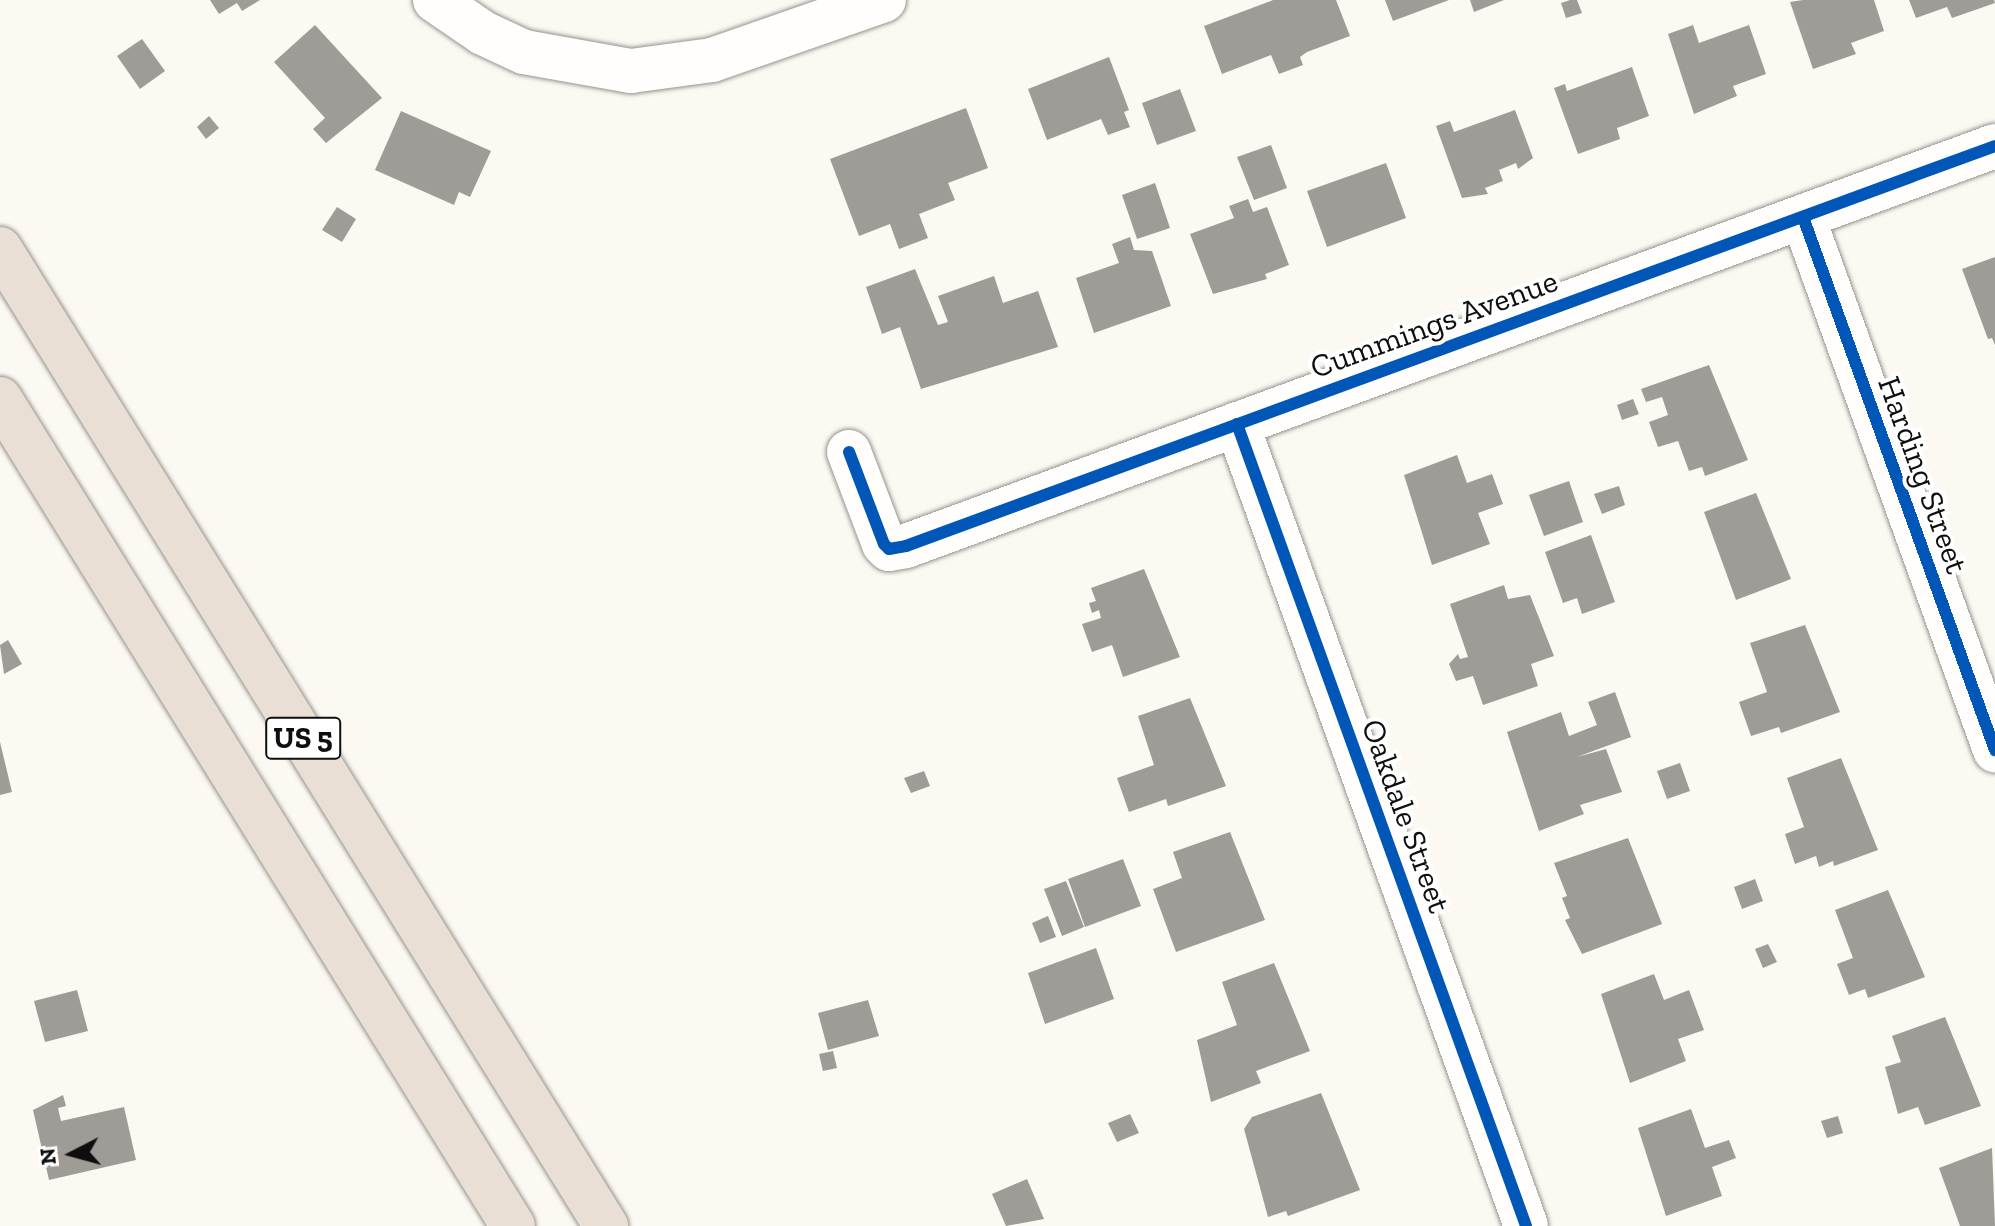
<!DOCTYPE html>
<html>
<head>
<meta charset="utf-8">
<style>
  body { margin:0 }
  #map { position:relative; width:1995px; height:1226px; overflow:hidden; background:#fcf9f2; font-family:"Zilla Slab",serif }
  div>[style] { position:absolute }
  .building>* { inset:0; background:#9f9c98 }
  .roads { filter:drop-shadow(0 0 2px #959491) drop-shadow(0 0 2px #959491) }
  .minor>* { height:44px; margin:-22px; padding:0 22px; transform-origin:22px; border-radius:22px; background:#fffefd }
  .highway>* { height:44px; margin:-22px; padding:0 22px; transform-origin:22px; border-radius:22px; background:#eadfd5 }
  .cycleway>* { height:12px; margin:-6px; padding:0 6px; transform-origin:6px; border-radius:6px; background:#0057b8 }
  span { translate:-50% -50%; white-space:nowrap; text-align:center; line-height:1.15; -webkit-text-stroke:8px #fff; paint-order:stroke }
  .shield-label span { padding:2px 6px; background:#fff; border:2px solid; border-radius:6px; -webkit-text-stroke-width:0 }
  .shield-label { font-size:30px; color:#0e0e0e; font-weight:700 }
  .street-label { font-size:32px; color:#0e0e0e }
  .north { position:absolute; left:32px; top:1114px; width:80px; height:80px; -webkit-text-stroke:6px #fff; paint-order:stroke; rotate:264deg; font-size:22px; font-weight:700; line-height:32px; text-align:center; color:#0e0e0e }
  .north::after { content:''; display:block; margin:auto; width:28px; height:36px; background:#0e0e0e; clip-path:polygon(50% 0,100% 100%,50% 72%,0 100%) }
</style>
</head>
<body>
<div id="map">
  <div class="building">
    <div style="clip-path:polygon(210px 0,260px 0,242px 11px,237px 3px,219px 14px)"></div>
    <div style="clip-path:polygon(1273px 0,1336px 0,1350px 36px,1307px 52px,1300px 57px,1303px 65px,1279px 74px,1271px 55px,1222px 74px,1204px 26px)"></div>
    <div style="clip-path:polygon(1385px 0,1449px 0,1393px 21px)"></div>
    <div style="clip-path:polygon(1470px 0,1504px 0,1474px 12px)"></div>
    <div style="clip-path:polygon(1570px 0,1577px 0,1582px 13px,1566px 18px,1561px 3px)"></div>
    <div style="clip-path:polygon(1803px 0,1874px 0,1884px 31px,1851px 43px,1856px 54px,1813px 69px,1790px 2px)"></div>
    <div style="clip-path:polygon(1909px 0,1994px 0,1995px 3px,1952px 18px,1947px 7px,1916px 18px)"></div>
    <div style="clip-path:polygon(315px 25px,382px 98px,326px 143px,313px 129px,325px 118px,274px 62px)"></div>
    <div style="clip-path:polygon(1693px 25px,1699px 43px,1749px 25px,1766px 74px,1733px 86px,1737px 96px,1694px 114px,1668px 34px)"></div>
    <div style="clip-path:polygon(142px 39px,165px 71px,140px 89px,117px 56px)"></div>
    <div style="clip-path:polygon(1109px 57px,1129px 110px,1124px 112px,1130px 127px,1108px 135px,1101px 119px,1047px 140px,1028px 89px)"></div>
    <div style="clip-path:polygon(1632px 67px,1649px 116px,1617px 128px,1620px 139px,1578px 154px,1554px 88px,1565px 84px,1567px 91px)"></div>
    <div style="clip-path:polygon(1180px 89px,1196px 131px,1157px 145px,1142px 103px)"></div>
    <div style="clip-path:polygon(966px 108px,988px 168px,948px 183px,955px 200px,919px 214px,928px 238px,899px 249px,890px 224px,859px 236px,830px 159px)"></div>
    <div style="clip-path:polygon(1515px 110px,1533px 158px,1518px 169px,1516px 163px,1499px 170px,1503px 181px,1485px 188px,1488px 194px,1462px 198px,1436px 126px,1450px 121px,1454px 132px)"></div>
    <div style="clip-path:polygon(401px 111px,491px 151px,470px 197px,459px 192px,454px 205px,375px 170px)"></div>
    <div style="clip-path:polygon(209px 116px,219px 128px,206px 139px,197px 127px)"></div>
    <div style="clip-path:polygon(1271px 145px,1287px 188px,1254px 200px,1237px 157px)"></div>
    <div style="clip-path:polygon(1386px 163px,1406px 218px,1327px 247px,1307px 191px)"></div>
    <div style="clip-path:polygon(1155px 183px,1170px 228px,1137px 239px,1122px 195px)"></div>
    <div style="clip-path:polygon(1248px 199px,1253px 212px,1267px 207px,1289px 265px,1265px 274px,1267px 279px,1213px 294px,1190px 234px,1234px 218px,1229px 206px)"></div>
    <div style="clip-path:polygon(337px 207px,356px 219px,342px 242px,322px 230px)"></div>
    <div style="clip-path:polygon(1130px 237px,1134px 250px,1152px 251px,1171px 306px,1094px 333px,1076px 278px,1119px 263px,1112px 244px)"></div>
    <div style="clip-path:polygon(1995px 257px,1995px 345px,1992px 338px,1988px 339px,1962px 269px)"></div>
    <div style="clip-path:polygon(915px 269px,938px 325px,948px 322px,938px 296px,994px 276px,1003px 303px,1038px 291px,1058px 347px,921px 389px,900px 327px,882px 334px,866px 287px)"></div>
    <div style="clip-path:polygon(1709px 365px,1748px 460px,1705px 476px,1702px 467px,1689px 471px,1678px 441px,1658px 447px,1649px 422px,1668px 415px,1662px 397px,1646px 402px,1641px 389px)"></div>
    <div style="clip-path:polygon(1633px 399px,1639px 414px,1622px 420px,1617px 405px)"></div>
    <div style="clip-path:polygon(1457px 455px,1467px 483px,1492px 474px,1503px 504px,1478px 513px,1490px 544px,1432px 565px,1404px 475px)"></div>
    <div style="clip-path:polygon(1569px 481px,1583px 522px,1544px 536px,1529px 495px)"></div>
    <div style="clip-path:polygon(1619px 486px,1625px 505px,1602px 514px,1594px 494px)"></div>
    <div style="clip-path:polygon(1756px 493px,1791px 579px,1736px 600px,1704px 512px)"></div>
    <div style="clip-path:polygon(1591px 535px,1615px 602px,1582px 614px,1577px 598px,1563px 603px,1545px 552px)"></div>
    <div style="clip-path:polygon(1144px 569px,1180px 657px,1123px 677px,1112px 645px,1092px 652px,1082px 624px,1101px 618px,1099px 610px,1092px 613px,1089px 603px,1096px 601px,1091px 588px)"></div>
    <div style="clip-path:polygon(1504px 585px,1508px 599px,1530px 595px,1554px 656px,1531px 664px,1538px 686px,1483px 705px,1473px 676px,1456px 681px,1449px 664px,1458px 654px,1460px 659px,1468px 657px,1450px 604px)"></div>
    <div style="clip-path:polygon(1805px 625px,1840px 712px,1781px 733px,1779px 727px,1751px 736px,1739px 702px,1767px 692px,1750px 643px)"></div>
    <div style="clip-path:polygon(8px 640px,22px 664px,4px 674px,0 645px)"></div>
    <div style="clip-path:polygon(1615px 692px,1631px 737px,1577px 757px,1606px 749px,1622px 792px,1580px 805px,1584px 814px,1539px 831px,1507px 732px,1561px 712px,1569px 736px,1597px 725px,1588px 702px)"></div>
    <div style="clip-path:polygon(1190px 698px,1226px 786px,1168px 806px,1166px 799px,1129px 812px,1117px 778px,1154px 765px,1138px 716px)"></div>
    <div style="clip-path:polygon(0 742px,12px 792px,0 795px)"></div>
    <div style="clip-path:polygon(1841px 758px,1878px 850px,1834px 866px,1833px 861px,1819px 867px,1816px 856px,1795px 864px,1785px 834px,1804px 827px,1787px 778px)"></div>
    <div style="clip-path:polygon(1680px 763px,1690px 791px,1667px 799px,1657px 771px)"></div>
    <div style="clip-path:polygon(924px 771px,930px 786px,911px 793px,904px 778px)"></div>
    <div style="clip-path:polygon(1230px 832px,1265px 920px,1176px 952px,1153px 889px,1182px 878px,1173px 852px)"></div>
    <div style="clip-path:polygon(1628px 838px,1662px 924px,1582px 954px,1565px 920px,1570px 918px,1562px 898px,1567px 896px,1554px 863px)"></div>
    <div style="clip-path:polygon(1123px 859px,1141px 906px,1085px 927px,1068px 879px)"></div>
    <div style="clip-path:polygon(1755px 879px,1763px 901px,1742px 909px,1734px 887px)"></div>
    <div style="clip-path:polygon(1066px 881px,1084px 927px,1062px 936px,1044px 889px)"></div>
    <div style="clip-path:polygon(1888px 890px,1925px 977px,1868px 998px,1865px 989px,1849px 995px,1837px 964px,1853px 958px,1835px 910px)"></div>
    <div style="clip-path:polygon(1048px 916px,1056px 937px,1040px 943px,1032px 923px)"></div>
    <div style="clip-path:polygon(1768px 944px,1777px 962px,1763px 968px,1755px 949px)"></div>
    <div style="clip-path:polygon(1096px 948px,1114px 999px,1045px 1024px,1028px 973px)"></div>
    <div style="clip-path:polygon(1274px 963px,1310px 1051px,1256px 1071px,1261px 1083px,1211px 1102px,1197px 1040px,1237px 1025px,1222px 982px)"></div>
    <div style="clip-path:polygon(1654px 974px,1664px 1000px,1689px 990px,1704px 1030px,1678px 1039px,1686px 1061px,1630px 1083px,1601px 994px)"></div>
    <div style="clip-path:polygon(77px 990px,88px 1031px,45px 1042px,34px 1001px)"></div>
    <div style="clip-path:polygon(868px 1000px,879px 1036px,828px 1050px,818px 1013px)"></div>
    <div style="clip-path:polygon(1945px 1017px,1981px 1106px,1925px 1125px,1918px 1107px,1898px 1114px,1885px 1067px,1901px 1062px,1892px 1036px)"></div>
    <div style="clip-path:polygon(833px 1051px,837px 1068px,823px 1071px,819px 1054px)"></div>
    <div style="clip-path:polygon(1321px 1093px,1360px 1190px,1288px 1216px,1286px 1211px,1268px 1217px,1244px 1129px,1252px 1117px)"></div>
    <div style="clip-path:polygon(63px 1095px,66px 1106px,58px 1108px,61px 1121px,124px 1107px,136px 1160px,49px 1180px,33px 1110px)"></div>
    <div style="clip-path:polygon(1691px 1109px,1705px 1148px,1729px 1140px,1736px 1158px,1712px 1167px,1722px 1196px,1666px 1216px,1638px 1128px)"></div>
    <div style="clip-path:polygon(1130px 1114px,1139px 1133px,1117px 1142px,1108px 1123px)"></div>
    <div style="clip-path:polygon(1838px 1116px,1843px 1133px,1827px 1138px,1821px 1121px)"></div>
    <div style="clip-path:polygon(1992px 1148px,1995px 1226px,1960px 1226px,1939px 1168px)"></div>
    <div style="clip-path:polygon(1027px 1179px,1044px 1219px,1006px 1226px,992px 1194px)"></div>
  </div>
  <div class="roads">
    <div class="minor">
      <div style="left:435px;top:0;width:58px;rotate:34.5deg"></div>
      <div style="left:483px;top:33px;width:45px;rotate:24.9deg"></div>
      <div style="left:524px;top:52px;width:109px;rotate:10.1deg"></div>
      <div style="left:631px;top:71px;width:82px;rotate:-7.7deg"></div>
      <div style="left:712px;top:60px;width:182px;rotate:-19.2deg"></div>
      <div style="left:1803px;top:217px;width:567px;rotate:70.19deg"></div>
      <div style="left:1237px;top:424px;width:852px;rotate:70.18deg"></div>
      <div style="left:849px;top:452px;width:98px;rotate:69.2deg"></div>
      <div style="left:884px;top:544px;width:7px;rotate:45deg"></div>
      <div style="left:889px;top:549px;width:17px;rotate:-10deg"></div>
      <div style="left:906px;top:546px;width:1160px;rotate:-20.17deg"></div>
    </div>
    <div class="highway">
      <div style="left:0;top:249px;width:1150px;rotate:58.19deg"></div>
      <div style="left:0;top:399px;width:973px;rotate:58.19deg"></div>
    </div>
  </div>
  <div class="cycleway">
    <div style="left:1803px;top:217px;width:567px;rotate:70.19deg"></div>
    <div style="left:1237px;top:424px;width:852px;rotate:70.18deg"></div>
    <div style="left:849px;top:452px;width:98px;rotate:69.2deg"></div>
    <div style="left:884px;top:544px;width:7px;rotate:45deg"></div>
    <div style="left:889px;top:549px;width:17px;rotate:-10deg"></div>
    <div style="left:906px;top:546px;width:1160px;rotate:-20.17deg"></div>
  </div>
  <div class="shield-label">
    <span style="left:303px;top:738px">US 5</span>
  </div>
  <div class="street-label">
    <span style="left:1434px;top:324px;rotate:-20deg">Cummings Avenue</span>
    <span style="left:1923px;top:475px;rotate:70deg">Harding Street</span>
    <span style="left:1406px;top:816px;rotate:70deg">Oakdale Street</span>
  </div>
  <div class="north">N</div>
</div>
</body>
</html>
